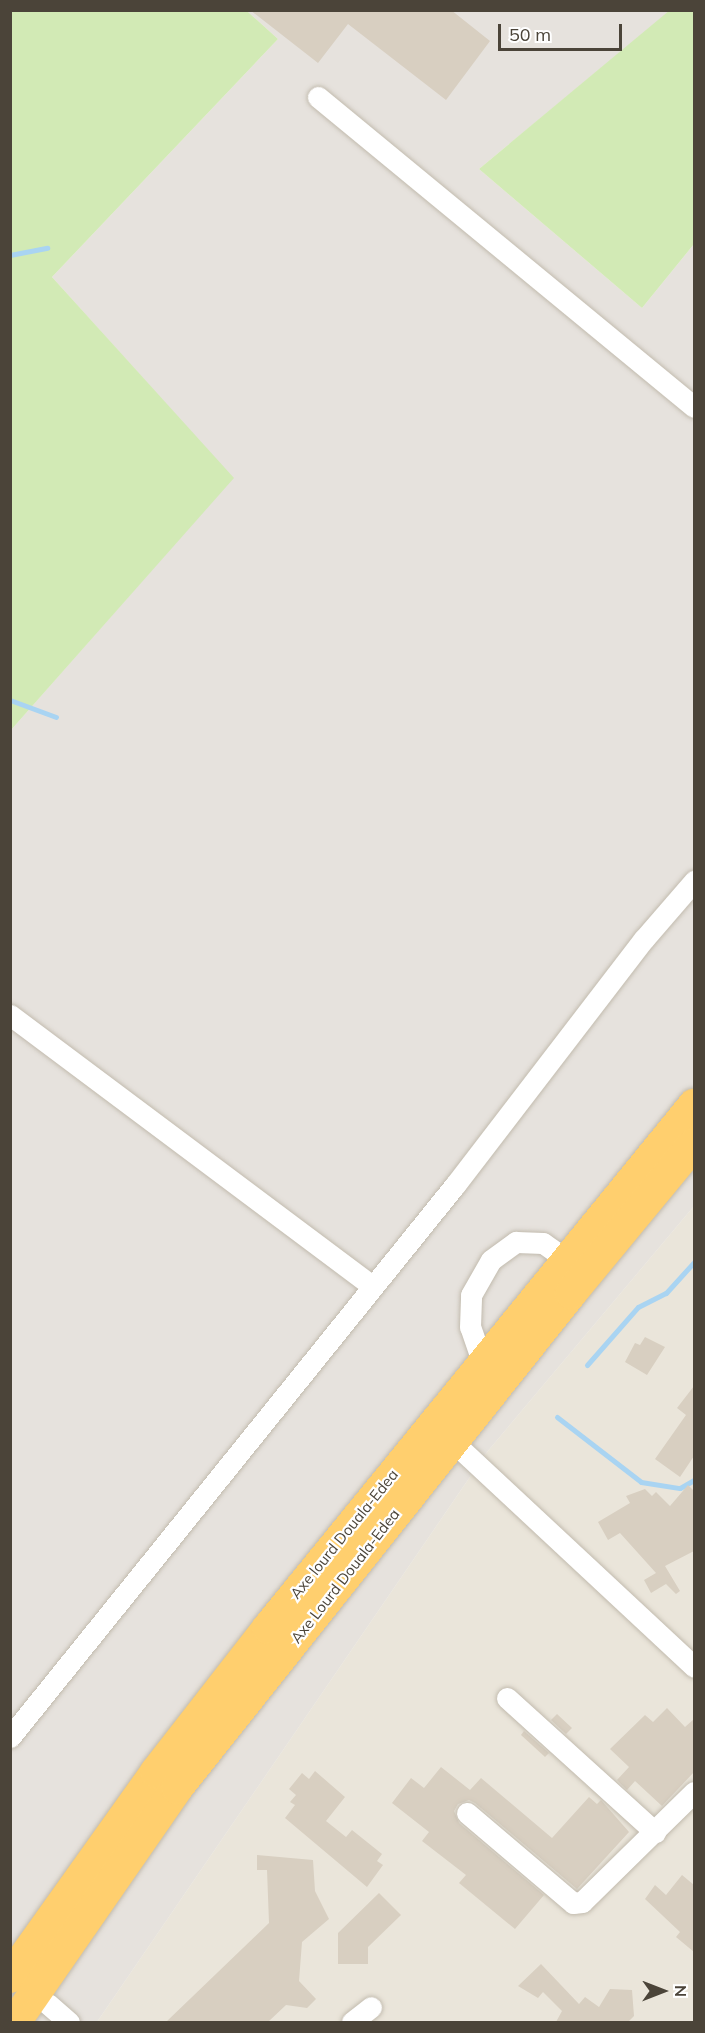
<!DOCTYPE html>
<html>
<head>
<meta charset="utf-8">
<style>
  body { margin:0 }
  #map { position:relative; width:705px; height:2033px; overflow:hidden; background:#f6f3ec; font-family:Mulish,sans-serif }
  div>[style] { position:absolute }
  .residential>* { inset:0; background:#eae5da }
  .industrial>* { inset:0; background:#e6e2dd }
  .green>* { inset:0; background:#d2eab5 }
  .stream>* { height:5px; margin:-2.5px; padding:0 2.5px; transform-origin:2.5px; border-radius:2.5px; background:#a9d4f2 }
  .building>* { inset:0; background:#d8cfc1 }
  .roads { filter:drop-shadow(0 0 2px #c2bbae) drop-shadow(0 0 2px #c2bbae) }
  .minor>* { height:21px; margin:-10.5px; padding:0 10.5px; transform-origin:10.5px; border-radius:10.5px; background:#fff }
  .highway>* { height:32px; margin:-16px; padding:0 16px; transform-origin:16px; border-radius:16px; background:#ffcf6e }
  span { translate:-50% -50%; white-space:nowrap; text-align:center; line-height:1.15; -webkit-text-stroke:4.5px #fff; paint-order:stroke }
  .street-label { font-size:15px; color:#4b4439 }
  .frame { position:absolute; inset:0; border:12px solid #4b4439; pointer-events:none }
  .north { position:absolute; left:633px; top:1961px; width:60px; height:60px; -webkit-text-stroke:4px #fff; paint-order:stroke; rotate:90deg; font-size:16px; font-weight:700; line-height:24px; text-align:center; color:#4b4439 }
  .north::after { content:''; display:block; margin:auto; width:21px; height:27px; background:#4b4439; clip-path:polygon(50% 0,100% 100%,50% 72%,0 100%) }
  .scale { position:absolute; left:498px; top:24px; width:124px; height:27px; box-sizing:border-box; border:3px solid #4b4439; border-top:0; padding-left:8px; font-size:18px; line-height:21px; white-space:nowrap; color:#4b4439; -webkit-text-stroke:4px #fff; paint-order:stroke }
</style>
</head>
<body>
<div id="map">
  <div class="residential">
    <div style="clip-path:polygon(694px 1206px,694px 2022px,97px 2022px,487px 1452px)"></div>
  </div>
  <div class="industrial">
    <div style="clip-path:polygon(247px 11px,670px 11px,479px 169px,642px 308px,694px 244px,694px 1206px,487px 1452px,97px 2022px,11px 2022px,11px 730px,233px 478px,52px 277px,278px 39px)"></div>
  </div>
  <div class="green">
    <div style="clip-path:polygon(11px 10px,247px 11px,278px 39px,52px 277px,234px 478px,11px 730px)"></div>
    <div style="clip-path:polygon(670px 10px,694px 11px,694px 244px,642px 308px,479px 169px)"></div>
  </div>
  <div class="stream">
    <div style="left:10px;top:255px;width:38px;rotate:-11deg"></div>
    <div style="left:10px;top:700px;width:49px;rotate:20.3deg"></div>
    <div style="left:587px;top:1365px;width:77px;rotate:-48.7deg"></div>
    <div style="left:638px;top:1307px;width:31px;rotate:-27deg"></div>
    <div style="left:666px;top:1293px;width:42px;rotate:-47.9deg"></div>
    <div style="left:557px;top:1417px;width:106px;rotate:37.7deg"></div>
    <div style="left:641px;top:1482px;width:39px;rotate:9deg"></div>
    <div style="left:680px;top:1488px;width:16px;rotate:-30deg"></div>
  </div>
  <div class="building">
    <div style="clip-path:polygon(250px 10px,451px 10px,490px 41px,446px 100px,348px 24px,318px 63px)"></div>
    <div style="clip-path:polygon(645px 1337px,665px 1347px,647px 1375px,625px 1362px,635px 1343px,640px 1345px)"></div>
    <div style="clip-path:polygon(694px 1386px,694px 1456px,680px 1477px,655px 1459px,686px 1415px,677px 1408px)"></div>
    <div style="clip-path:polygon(688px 1485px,694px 1491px,694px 1551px,665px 1566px,680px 1591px,676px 1594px,666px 1584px,651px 1593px,644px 1580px,656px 1573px,620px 1533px,608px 1540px,598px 1522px,630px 1503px,626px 1496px,645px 1489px,652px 1496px,656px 1492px,670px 1506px)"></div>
    <div style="clip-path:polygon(667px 1708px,685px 1727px,694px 1719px,694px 1772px,662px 1806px,635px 1781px,627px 1790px,617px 1780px,629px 1767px,610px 1749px,645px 1715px,653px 1722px)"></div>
    <div style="clip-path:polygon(557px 1714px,572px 1728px,566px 1734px,551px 1720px)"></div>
    <div style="clip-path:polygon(524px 1731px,549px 1753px,545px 1757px,521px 1735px)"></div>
    <div style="clip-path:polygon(441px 1767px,470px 1790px,481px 1778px,552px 1838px,589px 1797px,597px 1804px,601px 1800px,629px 1832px,577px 1889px,475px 1803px,469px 1800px,458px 1804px,454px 1811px,459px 1823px,544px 1895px,515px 1929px,459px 1883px,466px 1875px,422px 1841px,429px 1832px,392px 1803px,411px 1778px,424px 1788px)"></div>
    <div style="clip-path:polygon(315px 1771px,345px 1797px,326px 1821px,346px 1837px,352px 1830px,382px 1854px,377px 1861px,383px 1865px,367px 1887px,285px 1818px,295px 1805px,290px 1802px,296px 1795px,289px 1789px,302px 1773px,309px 1779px)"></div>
    <div style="clip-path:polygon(257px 1855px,313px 1860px,315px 1891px,329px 1919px,302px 1942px,299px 1981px,316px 1999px,307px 2008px,286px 2005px,268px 2022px,166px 2022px,269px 1923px,267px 1870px,257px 1870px)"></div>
    <div style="clip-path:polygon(682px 1875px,694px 1885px,694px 1952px,676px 1937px,680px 1932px,645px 1899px,655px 1885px,666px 1895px)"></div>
    <div style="clip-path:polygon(379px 1893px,401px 1915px,368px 1947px,368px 1964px,338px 1964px,338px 1933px)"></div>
    <div style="clip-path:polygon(541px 1964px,579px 2004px,585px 1997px,599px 2007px,610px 1989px,632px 1990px,634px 2016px,628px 2022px,556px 2022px,562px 2011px,543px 1992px,538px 1998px,518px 1986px)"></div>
  </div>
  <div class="roads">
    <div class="minor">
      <div style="left:318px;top:97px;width:487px;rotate:39.5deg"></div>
      <div style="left:10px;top:1015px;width:452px;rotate:36.8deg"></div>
      <div style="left:483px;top:1364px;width:39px;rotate:-109deg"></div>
      <div style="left:470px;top:1327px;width:32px;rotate:-88deg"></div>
      <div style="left:471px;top:1295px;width:40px;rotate:-60.3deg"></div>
      <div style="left:491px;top:1260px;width:31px;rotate:-36deg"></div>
      <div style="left:516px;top:1242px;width:27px;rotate:2deg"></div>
      <div style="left:543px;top:1243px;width:28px;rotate:35deg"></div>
      <div style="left:452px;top:1441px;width:331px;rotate:43deg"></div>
      <div style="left:507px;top:1698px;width:200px;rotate:42.2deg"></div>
      <div style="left:10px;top:1737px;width:709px;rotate:-51.13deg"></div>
      <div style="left:455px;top:1185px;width:310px;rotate:-52.5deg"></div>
      <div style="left:644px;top:939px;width:77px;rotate:-49.2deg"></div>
      <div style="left:467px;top:1813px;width:139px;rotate:40.3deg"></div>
      <div style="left:573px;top:1903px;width:9px;rotate:-6deg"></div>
      <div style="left:582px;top:1902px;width:157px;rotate:-44.5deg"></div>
      <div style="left:48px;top:2004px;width:28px;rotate:41deg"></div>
      <div style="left:352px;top:2022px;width:24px;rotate:-38deg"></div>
    </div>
    <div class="highway">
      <div style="left:10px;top:1977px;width:252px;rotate:-54.5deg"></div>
      <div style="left:156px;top:1772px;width:182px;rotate:-52.1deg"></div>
      <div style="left:268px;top:1628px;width:675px;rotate:-50.84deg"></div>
      <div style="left:15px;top:2022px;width:285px;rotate:-55.3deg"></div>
      <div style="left:177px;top:1788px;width:633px;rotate:-51.48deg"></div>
      <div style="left:571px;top:1293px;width:193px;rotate:-50.5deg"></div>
    </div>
  </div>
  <div class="street-label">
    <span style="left:344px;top:1534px;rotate:-51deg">Axe lourd Douala-Edea</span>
    <span style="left:345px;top:1576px;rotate:-52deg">Axe Lourd Douala-Edea</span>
  </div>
  <div class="frame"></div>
  <div class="north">N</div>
  <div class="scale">50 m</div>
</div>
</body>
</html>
